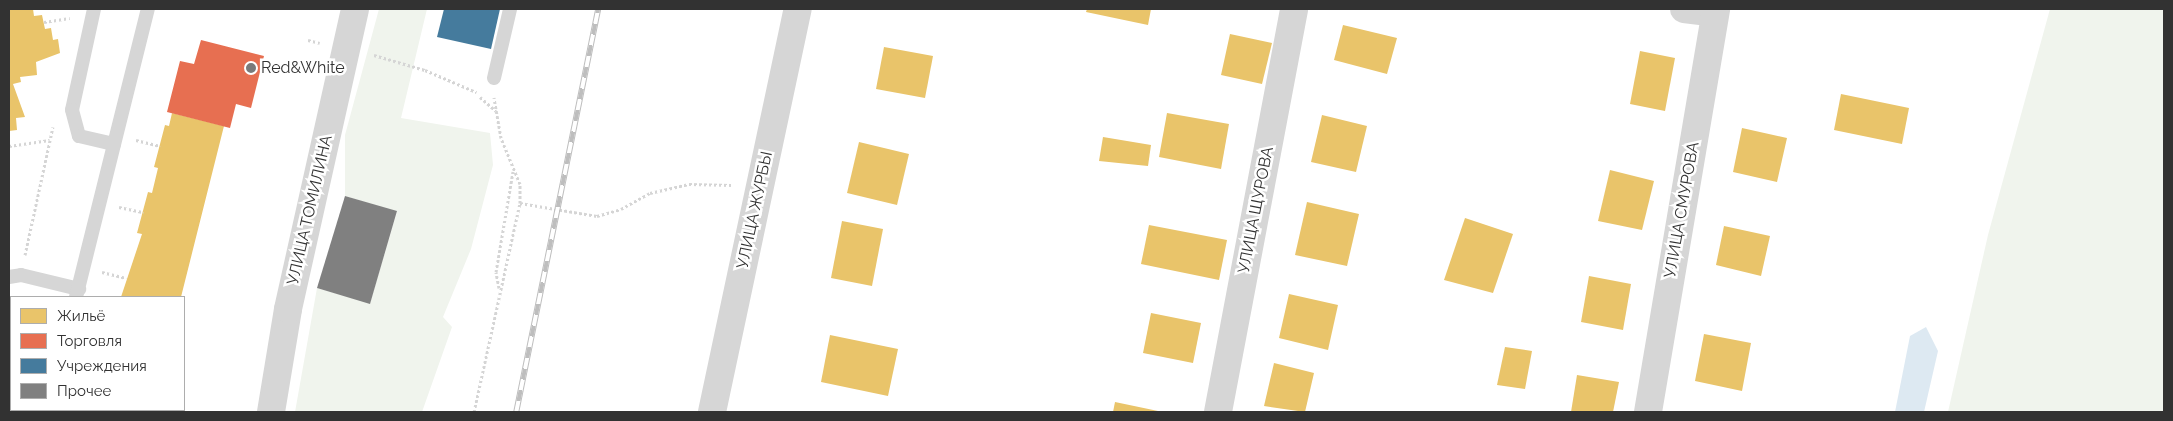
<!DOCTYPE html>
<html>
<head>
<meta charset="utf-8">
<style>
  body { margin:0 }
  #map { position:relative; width:2173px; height:421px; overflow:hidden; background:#fff; font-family:Raleway,sans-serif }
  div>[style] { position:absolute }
  .green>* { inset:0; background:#f0f4ed }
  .water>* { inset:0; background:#dde9f2 }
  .homes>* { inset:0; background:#e9c46a }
  .shops>* { inset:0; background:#e76f51 }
  .public>* { inset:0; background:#457b9d }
  .building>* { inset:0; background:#808080 }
  .path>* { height:3px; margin-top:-1.5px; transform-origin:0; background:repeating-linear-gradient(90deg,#d5d5d5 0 2.5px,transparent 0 5px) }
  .service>* { height:14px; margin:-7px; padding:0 7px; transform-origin:7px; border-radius:7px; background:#d6d6d6 }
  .minor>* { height:28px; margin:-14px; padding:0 14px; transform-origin:14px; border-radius:14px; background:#d6d6d6 }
  .tertiary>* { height:28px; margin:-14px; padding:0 14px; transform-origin:14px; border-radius:14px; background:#d6d6d6 }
  .rail>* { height:5.5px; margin-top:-2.75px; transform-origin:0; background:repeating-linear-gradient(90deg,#fff 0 11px,#bebebe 0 22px); box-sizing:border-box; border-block:1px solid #bebebe }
  .dots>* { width:14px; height:14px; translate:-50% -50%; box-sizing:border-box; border:2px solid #fff; border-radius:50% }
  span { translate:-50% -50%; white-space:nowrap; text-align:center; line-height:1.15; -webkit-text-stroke:5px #fff; paint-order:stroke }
  .poi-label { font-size:16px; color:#323232 }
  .left { translate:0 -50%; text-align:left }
  .street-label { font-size:16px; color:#323232 }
  .frame { position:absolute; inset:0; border:10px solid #323232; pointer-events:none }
  .legend { position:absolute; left:10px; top:296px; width:175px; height:115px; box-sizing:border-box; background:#fff; border:1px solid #adadad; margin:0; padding:6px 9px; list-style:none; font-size:15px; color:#323232 }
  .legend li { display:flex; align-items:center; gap:10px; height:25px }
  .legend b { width:25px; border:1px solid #adadad }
</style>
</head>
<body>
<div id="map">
  <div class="green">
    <div style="clip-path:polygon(379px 9px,427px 9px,401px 118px,490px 133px,493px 165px,471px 249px,443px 317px,452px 327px,422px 412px,295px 412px,317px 288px,370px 303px,397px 212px,345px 196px,345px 135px)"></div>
    <div style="clip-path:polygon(2050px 9px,2164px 9px,2164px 412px,1948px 412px,1988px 235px)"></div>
  </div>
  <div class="water">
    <div style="clip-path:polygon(1926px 327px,1938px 351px,1924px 412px,1895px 412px,1910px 336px)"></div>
  </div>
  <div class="homes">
    <div style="clip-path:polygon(9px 9px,33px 9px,34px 16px,42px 15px,45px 29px,51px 28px,53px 40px,58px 39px,60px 53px,36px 62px,37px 75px,20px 77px,21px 82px,13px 84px,25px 117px,16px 118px,17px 130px,9px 131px)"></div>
    <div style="clip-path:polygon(1087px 9px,1151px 9px,1148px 25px,1086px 12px)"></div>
    <div style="clip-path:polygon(1343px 25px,1397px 38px,1387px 74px,1334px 60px)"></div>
    <div style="clip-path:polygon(1230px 34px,1272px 43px,1262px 84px,1221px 75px)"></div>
    <div style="clip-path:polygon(884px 47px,933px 56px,925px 98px,876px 89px)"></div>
    <div style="clip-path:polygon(1640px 51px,1675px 58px,1665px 111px,1630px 104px)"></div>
    <div style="clip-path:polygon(1841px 94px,1909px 108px,1902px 144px,1834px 130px)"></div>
    <div style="clip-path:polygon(172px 113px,224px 126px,181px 297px,121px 297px,142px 234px,137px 233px,148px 192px,152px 193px,158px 168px,154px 167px,165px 125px,169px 126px)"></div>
    <div style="clip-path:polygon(1167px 113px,1229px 124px,1221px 169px,1159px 157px)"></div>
    <div style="clip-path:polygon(1322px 115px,1367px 126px,1356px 172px,1311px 162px)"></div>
    <div style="clip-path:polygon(1742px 128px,1787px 138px,1777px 182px,1733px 172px)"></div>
    <div style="clip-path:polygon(1103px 137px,1151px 145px,1148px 166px,1099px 161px)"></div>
    <div style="clip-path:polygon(859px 142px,909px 154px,897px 205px,847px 193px)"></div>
    <div style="clip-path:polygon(1610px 170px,1654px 181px,1642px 230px,1598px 221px)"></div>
    <div style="clip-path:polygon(1307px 202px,1359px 214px,1347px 266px,1295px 255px)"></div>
    <div style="clip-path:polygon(1465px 218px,1513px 234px,1493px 293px,1444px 280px)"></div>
    <div style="clip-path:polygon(842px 221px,883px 229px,872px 286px,831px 278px)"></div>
    <div style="clip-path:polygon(1149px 225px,1227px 240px,1219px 280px,1141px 264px)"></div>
    <div style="clip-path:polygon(1724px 226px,1770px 236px,1761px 276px,1716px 265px)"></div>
    <div style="clip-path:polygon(1589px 276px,1631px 284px,1623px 330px,1581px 322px)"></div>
    <div style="clip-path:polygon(1289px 294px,1338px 305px,1328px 350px,1279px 338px)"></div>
    <div style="clip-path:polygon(1151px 313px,1201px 323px,1193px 363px,1143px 353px)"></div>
    <div style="clip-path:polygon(1704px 334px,1751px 343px,1742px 391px,1695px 381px)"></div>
    <div style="clip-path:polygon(830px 335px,898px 349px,888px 396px,821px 382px)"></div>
    <div style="clip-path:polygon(1505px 347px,1532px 351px,1525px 389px,1497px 385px)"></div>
    <div style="clip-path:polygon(1274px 363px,1314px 373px,1305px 412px,1264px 406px)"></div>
    <div style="clip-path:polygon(1577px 375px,1619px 382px,1613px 412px,1571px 412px)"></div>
    <div style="clip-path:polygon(1115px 402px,1158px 411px,1158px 412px,1113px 412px)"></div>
  </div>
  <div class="shops">
    <div style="clip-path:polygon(201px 40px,264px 56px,251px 108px,236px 104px,230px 128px,167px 112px,180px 61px,194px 64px)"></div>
    <div style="clip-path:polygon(71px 410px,168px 410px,70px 412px)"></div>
  </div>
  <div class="public">
    <div style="clip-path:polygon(444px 9px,500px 9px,491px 49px,437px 37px)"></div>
  </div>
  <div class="building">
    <div style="clip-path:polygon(345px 196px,397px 211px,370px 304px,317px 288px)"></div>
  </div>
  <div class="path">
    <div style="left:44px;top:22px;width:26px;rotate:-9deg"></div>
    <div style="left:308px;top:40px;width:12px;rotate:14deg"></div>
    <div style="left:374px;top:55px;width:53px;rotate:16.4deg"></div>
    <div style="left:425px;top:70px;width:56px;rotate:23.3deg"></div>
    <div style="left:480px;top:97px;width:21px;rotate:41deg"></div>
    <div style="left:136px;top:140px;width:25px;rotate:14deg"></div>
    <div style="left:9px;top:146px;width:41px;rotate:-8.3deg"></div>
    <div style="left:520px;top:203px;width:78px;rotate:9.6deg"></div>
    <div style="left:597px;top:216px;width:25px;rotate:-16deg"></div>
    <div style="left:621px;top:209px;width:33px;rotate:-29deg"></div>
    <div style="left:650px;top:193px;width:40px;rotate:-13deg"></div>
    <div style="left:689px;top:184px;width:42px;rotate:1.4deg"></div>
    <div style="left:119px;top:207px;width:25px;rotate:12deg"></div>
    <div style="left:25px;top:255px;width:131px;rotate:-77.7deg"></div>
    <div style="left:102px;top:272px;width:25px;rotate:14deg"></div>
    <div style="left:499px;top:288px;width:16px;rotate:-101deg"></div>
    <div style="left:496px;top:272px;width:102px;rotate:-80.4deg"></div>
    <div style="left:474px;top:412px;width:214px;rotate:-77.6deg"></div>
    <div style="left:520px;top:203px;width:19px;rotate:-90deg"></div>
    <div style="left:520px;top:184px;width:50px;rotate:-112.4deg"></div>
    <div style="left:501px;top:138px;width:41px;rotate:-99.9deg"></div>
  </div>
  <div class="service">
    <div style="left:94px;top:9px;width:103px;rotate:102.3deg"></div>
    <div style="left:72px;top:110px;width:27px;rotate:75deg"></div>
    <div style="left:79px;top:136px;width:36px;rotate:13deg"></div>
    <div style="left:494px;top:78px;width:71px;rotate:-76.9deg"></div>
    <div style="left:9px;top:277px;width:12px;rotate:-9deg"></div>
    <div style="left:21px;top:275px;width:60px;rotate:13.6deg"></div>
    <div style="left:76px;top:297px;width:297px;rotate:-76deg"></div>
    <div style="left:48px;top:412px;width:2px;rotate:-63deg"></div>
  </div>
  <div class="minor">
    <div style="left:1684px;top:9px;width:31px;rotate:7deg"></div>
    <div style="left:712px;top:412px;width:412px;rotate:-78deg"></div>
    <div style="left:1218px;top:412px;width:410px;rotate:-79.3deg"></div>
    <div style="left:1648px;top:412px;width:409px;rotate:-80.4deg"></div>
  </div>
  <div class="tertiary">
    <div style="left:271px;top:412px;width:104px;rotate:-80.6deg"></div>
    <div style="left:288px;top:309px;width:307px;rotate:-77.4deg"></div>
  </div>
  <div class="rail">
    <div style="left:516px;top:412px;width:411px;rotate:-78.5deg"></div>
  </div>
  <div class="dots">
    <div style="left:251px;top:68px;background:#7a7a7a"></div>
  </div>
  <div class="poi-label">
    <span class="left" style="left:261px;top:68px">Red&amp;White</span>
  </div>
  <div class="street-label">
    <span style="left:310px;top:210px;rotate:-77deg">УЛИЦА ТОМИЛИНА</span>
    <span style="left:755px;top:210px;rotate:-78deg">УЛИЦА ЖУРБЫ</span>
    <span style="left:1256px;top:210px;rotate:-79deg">УЛИЦА ЩУРОВА</span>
    <span style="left:1682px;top:210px;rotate:-80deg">УЛИЦА СМУРОВА</span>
  </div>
  <div class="frame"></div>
  <ul class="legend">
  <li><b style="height:14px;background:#e9c46a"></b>Жильё</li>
  <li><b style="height:14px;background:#e76f51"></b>Торговля</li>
  <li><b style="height:14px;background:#457b9d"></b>Учреждения</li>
  <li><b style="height:14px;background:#808080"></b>Прочее</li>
  </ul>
</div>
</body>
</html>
